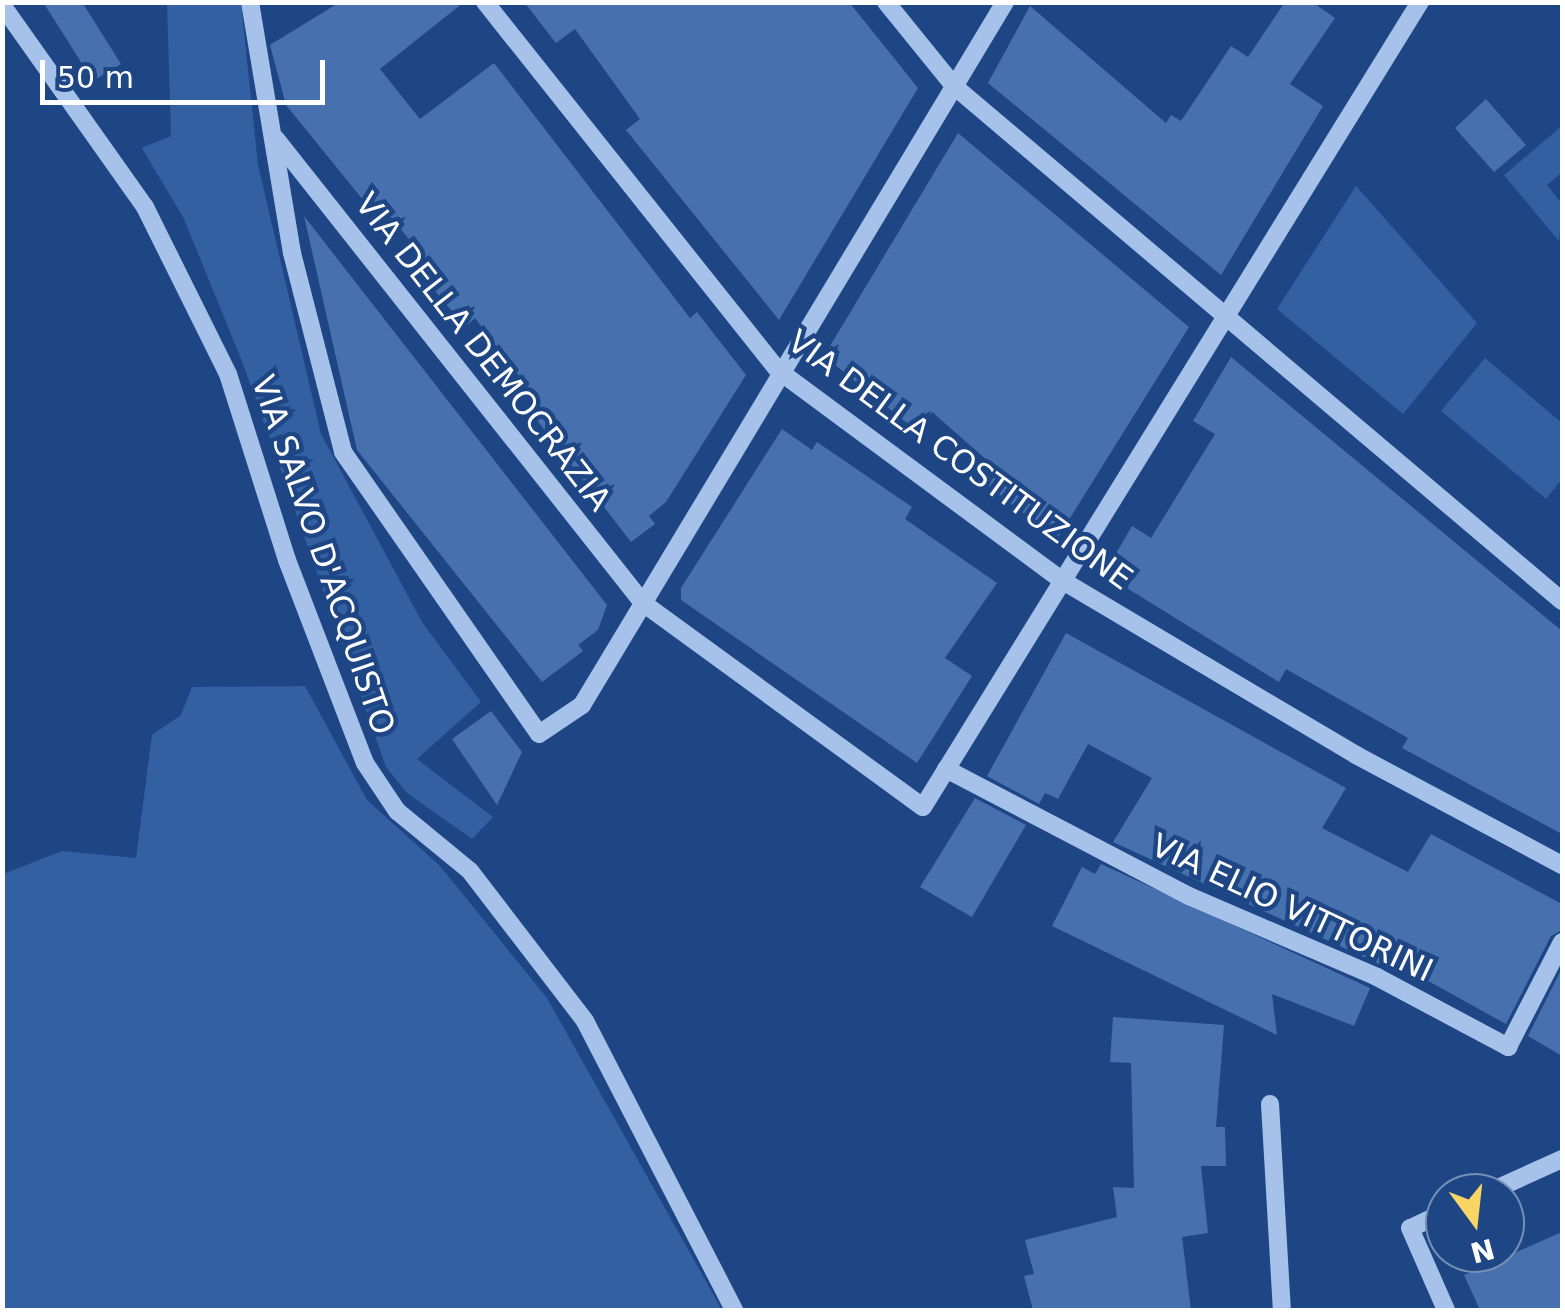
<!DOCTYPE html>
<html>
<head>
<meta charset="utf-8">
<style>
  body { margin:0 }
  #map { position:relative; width:1565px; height:1313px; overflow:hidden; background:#1e4685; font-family:"DejaVu Sans",sans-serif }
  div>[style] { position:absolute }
  .green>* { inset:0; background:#3260a2 }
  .building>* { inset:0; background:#4670ae }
  .minor>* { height:18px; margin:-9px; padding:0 9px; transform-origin:9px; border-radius:9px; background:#a6c2ea }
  span { translate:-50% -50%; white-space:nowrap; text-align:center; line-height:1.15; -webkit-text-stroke:9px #1e4685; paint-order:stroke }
  .street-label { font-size:32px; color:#fff }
  .frame { position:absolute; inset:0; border:5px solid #fff; pointer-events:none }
  .north { position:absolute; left:1425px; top:1173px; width:100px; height:100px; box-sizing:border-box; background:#1e4685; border:2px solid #7890b6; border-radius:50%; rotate:165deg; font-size:28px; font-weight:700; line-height:40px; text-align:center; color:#fff }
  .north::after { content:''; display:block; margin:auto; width:35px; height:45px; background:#f9d565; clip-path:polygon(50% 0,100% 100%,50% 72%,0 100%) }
  .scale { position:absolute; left:40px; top:60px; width:285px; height:45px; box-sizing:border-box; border:5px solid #fff; border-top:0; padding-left:12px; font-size:30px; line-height:35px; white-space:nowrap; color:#fff; -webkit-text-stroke:8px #1e4685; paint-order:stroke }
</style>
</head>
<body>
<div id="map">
  <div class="green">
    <div style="clip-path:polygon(167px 3px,241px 3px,258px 165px,321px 434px,422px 622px,481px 702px,417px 759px,493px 817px,472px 839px,407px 793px,386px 767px,242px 361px,184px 219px,142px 148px,171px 136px)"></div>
    <div style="clip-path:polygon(1562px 126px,1562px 172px,1547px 185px,1562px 204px,1559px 241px,1504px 175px)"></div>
    <div style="clip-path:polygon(1356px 186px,1477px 323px,1403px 414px,1277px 309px)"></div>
    <div style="clip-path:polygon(1485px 358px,1562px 423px,1562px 479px,1546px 499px,1441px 411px)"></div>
    <div style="clip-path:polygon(305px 686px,367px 800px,440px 866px,547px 998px,722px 1310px,3px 1310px,3px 874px,62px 851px,136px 858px,152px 735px,181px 715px,192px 687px)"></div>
  </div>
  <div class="building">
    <div style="clip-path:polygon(43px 2px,82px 2px,121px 64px,93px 81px)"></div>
    <div style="clip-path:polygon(340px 2px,464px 2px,380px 69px,420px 119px,494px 63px,690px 318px,697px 312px,746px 375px,666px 502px,649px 516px,655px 524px,631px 542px,526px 406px,536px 398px,475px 318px,465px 327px,431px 286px,441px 278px,380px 204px,372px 211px,286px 105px,270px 45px)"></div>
    <div style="clip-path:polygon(524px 2px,849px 2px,918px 88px,779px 320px,626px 130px,640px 119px,575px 29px,556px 43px)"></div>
    <div style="clip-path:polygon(1285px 2px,1312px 2px,1335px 18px,1290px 84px,1323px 106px,1221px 275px,988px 83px,1030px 6px,1166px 123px,1171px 115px,1181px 121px,1231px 46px,1248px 57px)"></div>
    <div style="clip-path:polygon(1486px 99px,1526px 145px,1494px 172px,1455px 128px)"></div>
    <div style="clip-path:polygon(958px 133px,1189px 327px,1057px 539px,978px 478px,989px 462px,932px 412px,917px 431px,824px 356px)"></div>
    <div style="clip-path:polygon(304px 216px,607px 605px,598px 630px,578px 645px,583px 651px,542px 682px,357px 450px)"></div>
    <div style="clip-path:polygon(1231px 357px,1562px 631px,1562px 834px,1402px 748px,1408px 738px,1286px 669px,1279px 682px,1104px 574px,1132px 526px,1151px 538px,1215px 434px,1193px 421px)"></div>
    <div style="clip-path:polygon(782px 429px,812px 450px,817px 442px,912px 507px,905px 519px,997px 583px,945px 658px,972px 676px,917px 763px,681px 600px,681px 588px)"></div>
    <div style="clip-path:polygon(1066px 633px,1346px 788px,1322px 828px,1408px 872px,1431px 834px,1562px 904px,1562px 930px,1551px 936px,1506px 1024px,1383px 956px,1379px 964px,1113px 842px,1152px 778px,1088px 744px,1058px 799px,1045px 793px,1039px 804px,987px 776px)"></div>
    <div style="clip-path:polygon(491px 711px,522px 752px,497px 805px,452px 739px)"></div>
    <div style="clip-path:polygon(975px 798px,1026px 825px,972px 917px,920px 887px)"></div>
    <div style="clip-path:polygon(1101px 864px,1370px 988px,1354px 1026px,1272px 994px,1277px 1035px,1052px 926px,1082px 867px,1095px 874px)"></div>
    <div style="clip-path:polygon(1562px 968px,1562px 1056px,1528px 1036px)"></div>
    <div style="clip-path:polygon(1113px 1017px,1224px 1025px,1216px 1127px,1225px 1127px,1226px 1166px,1201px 1166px,1208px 1233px,1182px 1237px,1191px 1310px,1033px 1310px,1024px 1276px,1034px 1274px,1025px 1240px,1117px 1217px,1113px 1187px,1134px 1188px,1131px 1063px,1110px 1062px)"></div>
    <div style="clip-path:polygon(1562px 1232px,1562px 1310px,1480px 1310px,1464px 1275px)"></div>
  </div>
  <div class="minor">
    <div style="left:250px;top:2px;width:254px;rotate:80.5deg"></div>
    <div style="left:292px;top:253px;width:205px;rotate:75.6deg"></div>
    <div style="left:343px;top:452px;width:343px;rotate:55.2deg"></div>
    <div style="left:539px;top:734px;width:52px;rotate:-34deg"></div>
    <div style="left:582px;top:705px;width:820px;rotate:-58.96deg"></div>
    <div style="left:485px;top:2px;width:472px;rotate:51.5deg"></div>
    <div style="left:779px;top:371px;width:353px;rotate:36.5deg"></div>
    <div style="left:1063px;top:581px;width:341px;rotate:30.7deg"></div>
    <div style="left:1356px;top:755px;width:234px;rotate:28.1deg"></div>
    <div style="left:886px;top:2px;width:108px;rotate:51deg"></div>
    <div style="left:954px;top:86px;width:797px;rotate:40.27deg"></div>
    <div style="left:2px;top:5px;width:247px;rotate:54.7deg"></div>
    <div style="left:145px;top:207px;width:186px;rotate:63.6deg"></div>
    <div style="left:228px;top:374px;width:195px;rotate:72.4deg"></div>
    <div style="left:287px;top:560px;width:217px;rotate:69deg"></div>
    <div style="left:365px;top:763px;width:58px;rotate:56.3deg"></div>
    <div style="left:397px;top:811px;width:94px;rotate:39.4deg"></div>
    <div style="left:470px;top:871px;width:189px;rotate:52.5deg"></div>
    <div style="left:585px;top:1021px;width:325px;rotate:62.7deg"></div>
    <div style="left:276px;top:139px;width:592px;rotate:51.66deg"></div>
    <div style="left:643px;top:603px;width:346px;rotate:36.1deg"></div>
    <div style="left:923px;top:807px;width:946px;rotate:-58.31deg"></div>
    <div style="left:946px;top:769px;width:274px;rotate:27.6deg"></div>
    <div style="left:1189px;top:896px;width:205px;rotate:23.3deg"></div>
    <div style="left:1377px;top:977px;width:149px;rotate:28.1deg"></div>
    <div style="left:1508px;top:1047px;width:118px;rotate:-62.8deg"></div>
    <div style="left:1270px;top:1104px;width:206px;rotate:86.7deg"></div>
    <div style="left:1487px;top:1193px;width:82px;rotate:-24.4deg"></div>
    <div style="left:1445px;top:1212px;width:38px;rotate:155deg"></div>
    <div style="left:1410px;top:1228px;width:90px;rotate:66.3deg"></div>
  </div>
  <div class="street-label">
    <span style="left:483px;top:352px;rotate:52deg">VIA DELLA DEMOCRAZIA</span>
    <span style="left:960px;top:460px;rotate:36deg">VIA DELLA COSTITUZIONE</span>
    <span style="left:323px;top:555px;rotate:71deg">VIA SALVO D'ACQUISTO</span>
    <span style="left:1292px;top:908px;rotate:25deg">VIA ELIO VITTORINI</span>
  </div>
  <div class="frame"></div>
  <div class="north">N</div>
  <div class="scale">50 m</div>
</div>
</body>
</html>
